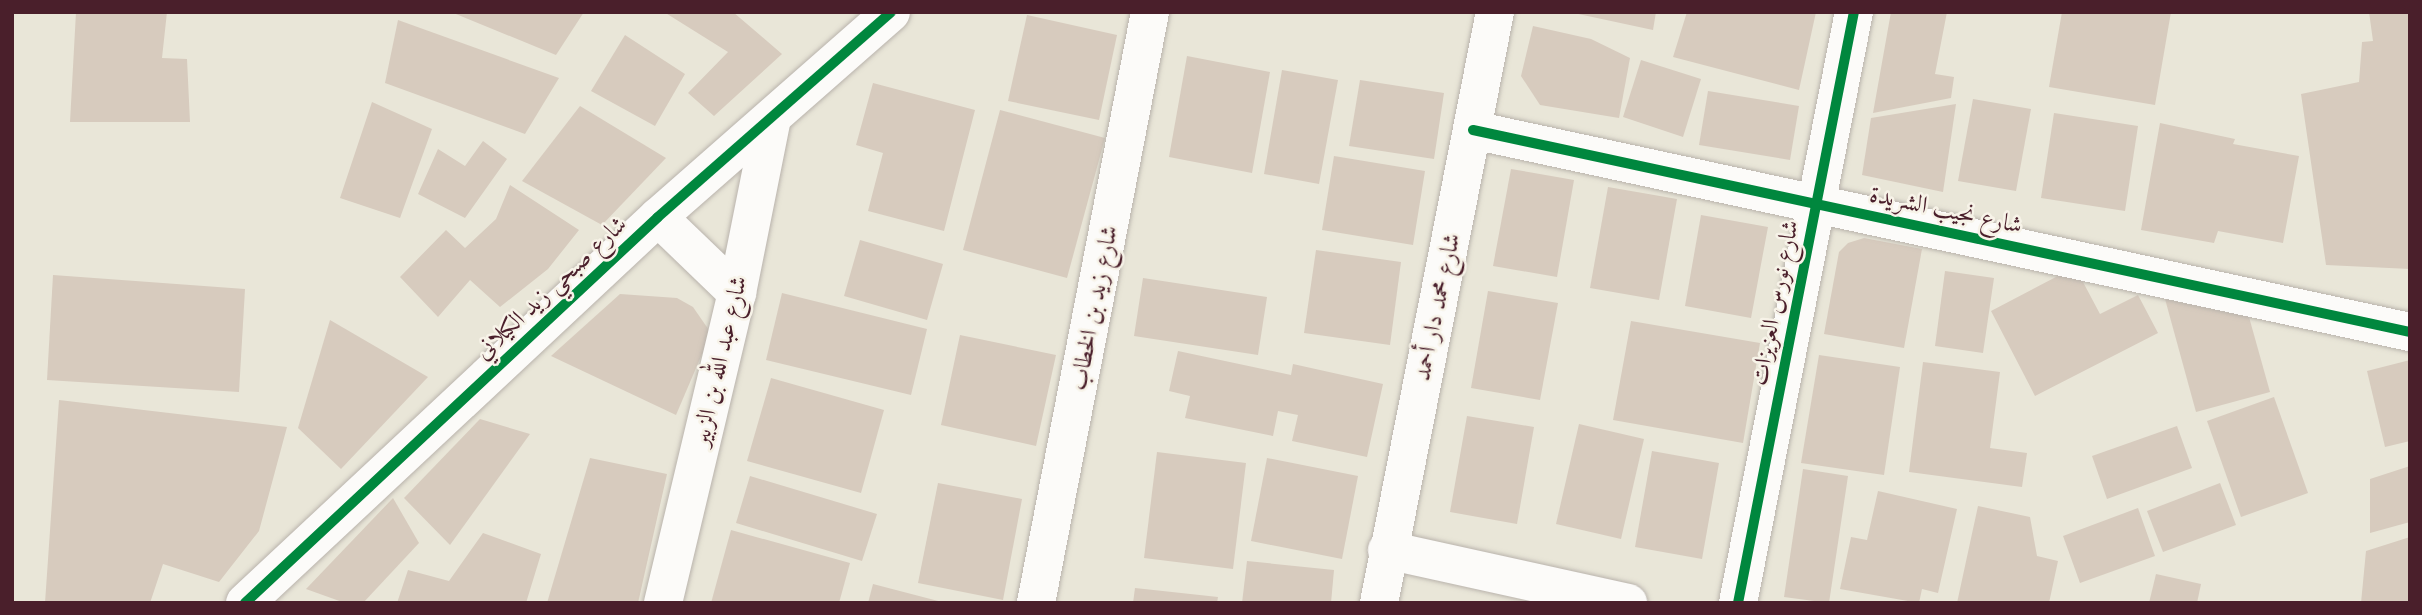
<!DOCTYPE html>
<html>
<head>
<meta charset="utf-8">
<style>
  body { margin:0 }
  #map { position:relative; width:2422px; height:615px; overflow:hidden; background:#e9e6d8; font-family:Cardo,Amiri,serif }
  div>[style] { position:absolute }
  .building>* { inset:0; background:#d7cbbe }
  .roads { filter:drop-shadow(0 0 2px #b9b3ac) drop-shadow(0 0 2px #b9b3ac) }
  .minor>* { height:38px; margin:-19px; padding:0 19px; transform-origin:19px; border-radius:19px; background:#fcfbf9 }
  .cycleway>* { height:10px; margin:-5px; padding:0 5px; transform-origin:5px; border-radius:5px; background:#00873e }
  span { translate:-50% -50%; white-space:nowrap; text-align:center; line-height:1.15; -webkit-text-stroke:5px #f7f3e8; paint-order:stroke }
  .street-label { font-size:24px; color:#4a1f2b }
  .frame { position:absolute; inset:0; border:14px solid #4a1f2b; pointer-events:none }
</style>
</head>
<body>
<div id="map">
  <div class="building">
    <div style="clip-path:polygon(76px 12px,167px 12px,162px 58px,187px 59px,190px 122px,70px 122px)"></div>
    <div style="clip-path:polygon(451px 12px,584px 12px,556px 55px)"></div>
    <div style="clip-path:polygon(664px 12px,733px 12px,782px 54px,714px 116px,688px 93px,728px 52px)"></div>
    <div style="clip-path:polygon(1569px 12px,1656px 12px,1653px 30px)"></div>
    <div style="clip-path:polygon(1687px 12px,1816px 12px,1799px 90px,1673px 57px)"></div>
    <div style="clip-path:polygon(1891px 12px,1947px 12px,1935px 74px,1954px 77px,1951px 98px,1873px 113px)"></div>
    <div style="clip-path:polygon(2062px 12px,2171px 12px,2155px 105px,2049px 87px)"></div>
    <div style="clip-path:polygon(2369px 12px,2410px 12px,2410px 269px,2326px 265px,2301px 94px,2359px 82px,2362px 42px,2373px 41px)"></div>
    <div style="clip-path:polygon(1027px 15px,1117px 35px,1099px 120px,1008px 101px)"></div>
    <div style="clip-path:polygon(398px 20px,559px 78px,525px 134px,385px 83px)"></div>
    <div style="clip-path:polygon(1533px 26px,1591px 39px,1630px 58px,1619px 118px,1540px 105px,1521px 76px)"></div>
    <div style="clip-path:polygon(625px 35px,685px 74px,655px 126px,591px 91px)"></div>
    <div style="clip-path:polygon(1187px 56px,1270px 72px,1252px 173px,1169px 157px)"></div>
    <div style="clip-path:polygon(1641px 60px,1701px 79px,1683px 137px,1623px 117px)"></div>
    <div style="clip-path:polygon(1282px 70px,1338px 80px,1319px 184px,1264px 174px)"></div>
    <div style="clip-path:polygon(1360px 80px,1444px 93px,1434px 159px,1349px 146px)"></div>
    <div style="clip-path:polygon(873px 83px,975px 110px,944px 231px,868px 211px,883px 153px,856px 145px)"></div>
    <div style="clip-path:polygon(1708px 91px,1799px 106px,1790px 160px,1699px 145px)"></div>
    <div style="clip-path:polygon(1973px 99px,2031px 109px,2016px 191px,1958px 181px)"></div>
    <div style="clip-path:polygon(372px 102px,432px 129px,400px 218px,340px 198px)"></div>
    <div style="clip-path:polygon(1956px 104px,1943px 192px,1862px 175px,1871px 118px)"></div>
    <div style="clip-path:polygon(580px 106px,666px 158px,602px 225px,522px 181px)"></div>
    <div style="clip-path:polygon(1000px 110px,1105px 138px,1067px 278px,963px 250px)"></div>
    <div style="clip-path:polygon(2054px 113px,2138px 126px,2125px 211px,2041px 198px)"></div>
    <div style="clip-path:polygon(2160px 123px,2235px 139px,2233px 144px,2299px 156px,2283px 243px,2218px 231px,2214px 243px,2141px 230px)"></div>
    <div style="clip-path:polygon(483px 141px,507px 159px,465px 218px,418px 194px,438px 149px,465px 166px)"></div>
    <div style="clip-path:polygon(1334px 156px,1425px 171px,1413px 245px,1322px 230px)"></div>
    <div style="clip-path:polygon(1511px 169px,1574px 180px,1557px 277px,1493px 266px)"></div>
    <div style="clip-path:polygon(510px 185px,579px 230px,548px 269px,500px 307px,470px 280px,438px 317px,400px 277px,446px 230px,465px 248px,496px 219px)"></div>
    <div style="clip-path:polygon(1608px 187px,1677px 199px,1659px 300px,1590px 288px)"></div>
    <div style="clip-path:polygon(1701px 215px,1768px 227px,1751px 318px,1685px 306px)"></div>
    <div style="clip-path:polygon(1864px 238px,1922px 249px,1904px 348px,1824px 334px,1839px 252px,1848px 243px)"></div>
    <div style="clip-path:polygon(860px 240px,943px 264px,927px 320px,844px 296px)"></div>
    <div style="clip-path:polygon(1316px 250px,1401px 262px,1390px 345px,1304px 333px)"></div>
    <div style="clip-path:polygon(2075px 267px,2100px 314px,2138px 295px,2158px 333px,2035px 396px,1991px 311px)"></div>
    <div style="clip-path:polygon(1945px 271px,1994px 278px,1983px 353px,1935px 346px)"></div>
    <div style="clip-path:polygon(53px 275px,245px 289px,239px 392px,47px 380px)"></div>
    <div style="clip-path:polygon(1143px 278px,1267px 297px,1258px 355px,1134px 336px)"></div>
    <div style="clip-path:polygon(1488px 291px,1558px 303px,1540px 400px,1471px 388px)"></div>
    <div style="clip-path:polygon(782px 293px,927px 329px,911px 395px,766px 360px)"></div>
    <div style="clip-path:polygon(620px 294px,677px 298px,693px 307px,711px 333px,676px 415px,551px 356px)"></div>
    <div style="clip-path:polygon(2165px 299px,2249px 317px,2270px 392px,2196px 412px)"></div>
    <div style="clip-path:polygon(330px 320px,428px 377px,341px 469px,298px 428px)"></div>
    <div style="clip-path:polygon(1631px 321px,1760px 343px,1743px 443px,1613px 420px)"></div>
    <div style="clip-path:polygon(960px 335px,1056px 355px,1036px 446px,941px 425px)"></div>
    <div style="clip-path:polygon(1178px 351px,1291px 375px,1293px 364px,1383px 384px,1367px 457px,1292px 441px,1298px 415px,1278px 411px,1273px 436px,1185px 418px,1190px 396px,1169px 391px)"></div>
    <div style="clip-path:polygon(1819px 355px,1900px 367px,1884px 475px,1801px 463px)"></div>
    <div style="clip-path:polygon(2410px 360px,2410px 441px,2385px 447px,2367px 371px)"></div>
    <div style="clip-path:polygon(1923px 362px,2000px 372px,1990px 448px,2027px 453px,2022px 487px,1909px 472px)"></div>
    <div style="clip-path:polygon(771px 378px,884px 410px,861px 493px,747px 461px)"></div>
    <div style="clip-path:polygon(2274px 397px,2308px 493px,2241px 517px,2207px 421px)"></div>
    <div style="clip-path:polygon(59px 400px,287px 427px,259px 531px,219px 582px,163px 564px,150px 603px,45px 603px)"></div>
    <div style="clip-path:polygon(1467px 416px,1534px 427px,1517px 524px,1450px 512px)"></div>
    <div style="clip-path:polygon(480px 419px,530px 434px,450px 545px,404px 498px)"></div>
    <div style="clip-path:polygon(1579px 424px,1644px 439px,1621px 539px,1556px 524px)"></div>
    <div style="clip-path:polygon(2177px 426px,2192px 468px,2107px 499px,2092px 456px)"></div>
    <div style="clip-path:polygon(1652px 451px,1719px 463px,1702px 559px,1635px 547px)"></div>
    <div style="clip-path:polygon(1157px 452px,1246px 463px,1233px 569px,1144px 558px)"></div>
    <div style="clip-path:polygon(590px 458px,667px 474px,638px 603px,547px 603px)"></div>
    <div style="clip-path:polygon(1267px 458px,1358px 476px,1342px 559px,1251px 541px)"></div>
    <div style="clip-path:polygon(2410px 466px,2410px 522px,2370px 533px,2370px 479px)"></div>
    <div style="clip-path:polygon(1803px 469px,1848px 476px,1829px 603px,1784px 597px)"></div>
    <div style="clip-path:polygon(750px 476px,877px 514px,862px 561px,736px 523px)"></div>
    <div style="clip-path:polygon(938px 483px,1022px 499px,1003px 600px,918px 583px)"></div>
    <div style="clip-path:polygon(2220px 483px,2236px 525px,2163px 552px,2147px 511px)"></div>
    <div style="clip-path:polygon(1878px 491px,1957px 509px,1938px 593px,1922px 589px,1919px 603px,1840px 589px,1851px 537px,1867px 540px)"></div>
    <div style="clip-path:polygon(393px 498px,419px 543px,363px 603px,345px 603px,306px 589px)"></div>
    <div style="clip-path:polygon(1978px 506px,2030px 517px,2037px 556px,2058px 561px,2049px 603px,1957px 603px)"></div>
    <div style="clip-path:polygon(2138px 508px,2155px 556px,2080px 583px,2063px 536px)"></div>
    <div style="clip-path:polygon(731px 530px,850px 563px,839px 603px,711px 603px)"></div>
    <div style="clip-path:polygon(483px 533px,541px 554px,526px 603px,397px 603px,408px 570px,449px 581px)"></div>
    <div style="clip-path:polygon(2410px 537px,2410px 603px,2361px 603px,2366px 551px)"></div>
    <div style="clip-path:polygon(1247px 561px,1334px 570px,1331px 603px,1242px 603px)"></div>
    <div style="clip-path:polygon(2156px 574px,2201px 584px,2197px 603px,2149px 603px)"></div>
    <div style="clip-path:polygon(873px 584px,942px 602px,942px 603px,868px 603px)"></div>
    <div style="clip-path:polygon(1135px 588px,1218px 597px,1217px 603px,1133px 603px)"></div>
  </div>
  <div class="roads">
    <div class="minor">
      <div style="left:1473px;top:130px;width:959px;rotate:12.17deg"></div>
      <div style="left:658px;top:217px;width:110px;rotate:43.9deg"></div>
      <div style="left:1387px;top:550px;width:247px;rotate:12.4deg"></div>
      <div style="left:245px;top:603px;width:565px;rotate:-43.06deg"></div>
      <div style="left:658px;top:217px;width:310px;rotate:-41.3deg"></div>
      <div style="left:663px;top:603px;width:319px;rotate:-76.6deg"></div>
      <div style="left:737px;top:293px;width:178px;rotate:-78.7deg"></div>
      <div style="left:1036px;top:603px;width:602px;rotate:-79.08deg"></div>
      <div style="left:1379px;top:603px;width:602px;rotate:-78.9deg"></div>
      <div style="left:1738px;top:603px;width:602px;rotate:-78.9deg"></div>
    </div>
  </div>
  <div class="cycleway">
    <div style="left:1473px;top:130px;width:959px;rotate:12.17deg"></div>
    <div style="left:245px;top:603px;width:565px;rotate:-43.06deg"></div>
    <div style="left:658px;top:217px;width:310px;rotate:-41.3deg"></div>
    <div style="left:1738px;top:603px;width:602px;rotate:-78.9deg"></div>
  </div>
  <div class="street-label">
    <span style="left:1946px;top:210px;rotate:12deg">شارع نجيب الشريدة</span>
    <span style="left:551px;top:288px;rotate:-43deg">شارع صبحي زيد الكيلاني</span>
    <span style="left:1775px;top:303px;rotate:-79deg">شارع نورس العزيزات</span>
    <span style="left:1437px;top:307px;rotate:-78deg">شارع محمد دار أحمد</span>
    <span style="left:1094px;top:308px;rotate:-79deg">شارع زيد بن الخطاب</span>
    <span style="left:720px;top:361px;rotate:-77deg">شارع عبد الله بن الزبير</span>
  </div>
  <div class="frame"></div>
</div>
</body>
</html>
